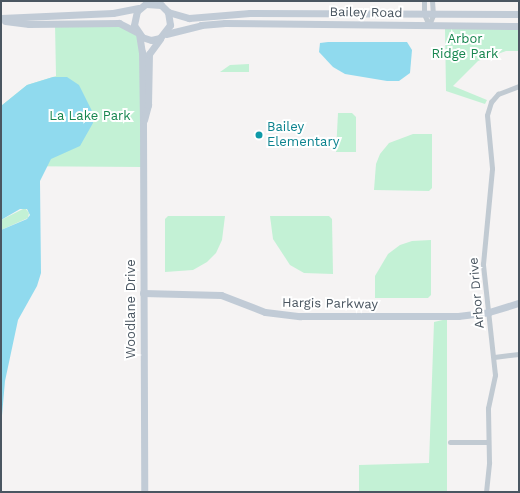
<!DOCTYPE html>
<html>
<head>
<meta charset="utf-8">
<style>
  body { margin:0 }
  #map { position:relative; width:520px; height:493px; overflow:hidden; background:#f5f3f3; font-family:"Work Sans",sans-serif }
  div>[style] { position:absolute }
  .green>* { inset:0; background:#c3f1d5 }
  .water>* { inset:0; background:#90daee }
  .street>* { height:5px; margin:-2.5px; padding:0 2.5px; transform-origin:2.5px; border-radius:2.5px; background:#c1cad2 }
  .secondary>* { height:7px; margin:-3.5px; padding:0 3.5px; transform-origin:3.5px; border-radius:3.5px; background:#c1cbd6 }
  .dots>* { width:11px; height:11px; translate:-50% -50%; box-sizing:border-box; border:2px solid #fff; border-radius:50% }
  span { translate:-50% -50%; white-space:nowrap; text-align:center; line-height:1.15; -webkit-text-stroke:4px #fff; paint-order:stroke }
  .street-label { font-size:13px; color:#4a5661 }
  .park-label { font-size:13px; color:#17864f }
  .culture-label { font-size:13px; color:#0d838f }
  .left { translate:0 -50%; text-align:left }
  .frame { position:absolute; inset:0; border:2px solid #4a5661; pointer-events:none }
</style>
</head>
<body>
<div id="map">
  <div class="green">
    <div style="clip-path:polygon(115px 23px,139px 34px,143px 167px,1px 166px,1px 106px,27px 85px,56px 76px,55px 24px)"></div>
    <div style="clip-path:polygon(445px 29px,519px 29px,519px 51px,506px 51px,478px 61px,453px 86px,487px 100px,485px 104px,446px 91px)"></div>
    <div style="clip-path:polygon(249px 64px,249px 72px,220px 72px,230px 65px)"></div>
    <div style="clip-path:polygon(338px 113px,352px 113px,356px 117px,356px 152px,336px 152px)"></div>
    <div style="clip-path:polygon(413px 134px,432px 134px,432px 188px,429px 191px,374px 190px,376px 164px,380px 154px,389px 143px)"></div>
    <div style="clip-path:polygon(25px 208px,29px 213px,28px 218px,1px 230px,1px 220px)"></div>
    <div style="clip-path:polygon(168px 216px,225px 216px,222px 240px,216px 253px,207px 262px,193px 270px,165px 272px,165px 219px)"></div>
    <div style="clip-path:polygon(270px 216px,329px 216px,332px 219px,333px 274px,304px 273px,290px 265px,273px 239px)"></div>
    <div style="clip-path:polygon(431px 240px,431px 295px,428px 298px,375px 298px,375px 276px,388px 254px,400px 245px,412px 241px)"></div>
    <div style="clip-path:polygon(447px 319px,447px 492px,359px 492px,359px 465px,429px 463px,434px 322px)"></div>
  </div>
  <div class="water">
    <div style="clip-path:polygon(328px 42px,407px 42px,412px 50px,410px 73px,399px 81px,387px 81px,345px 74px,333px 67px,319px 52px,320px 43px)"></div>
    <div style="clip-path:polygon(53px 77px,67px 77px,79px 85px,92px 111px,93px 123px,80px 146px,51px 159px,40px 181px,41px 273px,37px 286px,18px 320px,5px 381px,1px 427px,1px 230px,27px 219px,30px 215px,27px 209px,20px 209px,1px 220px,1px 106px,27px 85px)"></div>
  </div>
  <div class="street">
    <div style="left:424px;top:1px;width:13px;rotate:90deg"></div>
    <div style="left:424px;top:14px;width:12px;rotate:66deg"></div>
    <div style="left:429px;top:25px;width:11px;rotate:-68deg"></div>
    <div style="left:433px;top:15px;width:14px;rotate:-94deg"></div>
    <div style="left:494px;top:357px;width:25px;rotate:-7deg"></div>
    <div style="left:450px;top:442px;width:38px"></div>
    <div style="left:486px;top:492px;width:30px;rotate:-84deg"></div>
    <div style="left:489px;top:462px;width:54px;rotate:-91.1deg"></div>
    <div style="left:488px;top:408px;width:34px;rotate:-78deg"></div>
    <div style="left:495px;top:375px;width:112px;rotate:-96.2deg"></div>
    <div style="left:483px;top:264px;width:96px;rotate:-84.6deg"></div>
    <div style="left:492px;top:168px;width:53px;rotate:-95.4deg"></div>
    <div style="left:487px;top:115px;width:14px;rotate:-73deg"></div>
    <div style="left:491px;top:102px;width:11px;rotate:-49deg"></div>
    <div style="left:498px;top:94px;width:22px;rotate:-21deg"></div>
  </div>
  <div class="secondary">
    <div style="left:146px;top:4px;width:15px;rotate:4deg"></div>
    <div style="left:161px;top:5px;width:10px;rotate:45deg"></div>
    <div style="left:168px;top:12px;width:13px;rotate:81deg"></div>
    <div style="left:170px;top:25px;width:16px;rotate:128deg"></div>
    <div style="left:160px;top:38px;width:9px;rotate:167deg"></div>
    <div style="left:151px;top:40px;width:9px;rotate:-162deg"></div>
    <div style="left:142px;top:37px;width:14px;rotate:-124deg"></div>
    <div style="left:134px;top:25px;width:14px;rotate:-78deg"></div>
    <div style="left:137px;top:11px;width:16px;rotate:-40deg"></div>
    <div style="left:168px;top:12px;width:22px;rotate:16deg"></div>
    <div style="left:189px;top:18px;width:61px;rotate:-4.7deg"></div>
    <div style="left:250px;top:13px;width:269px;rotate:0.2deg"></div>
    <div style="left:1px;top:18px;width:112px;rotate:-2.6deg"></div>
    <div style="left:113px;top:13px;width:26px;rotate:-11deg"></div>
    <div style="left:5px;top:21px;width:24px;rotate:7deg"></div>
    <div style="left:29px;top:24px;width:90px;rotate:-0.6deg"></div>
    <div style="left:119px;top:23px;width:20px;rotate:27deg"></div>
    <div style="left:139px;top:34px;width:18px;rotate:81deg"></div>
    <div style="left:142px;top:52px;width:74px;rotate:89.2deg"></div>
    <div style="left:143px;top:126px;width:366px;rotate:89.8deg"></div>
    <div style="left:166px;top:34px;width:36px;rotate:-14deg"></div>
    <div style="left:201px;top:25px;width:24px;rotate:-5deg"></div>
    <div style="left:225px;top:23px;width:294px;rotate:0.6deg"></div>
    <div style="left:144px;top:120px;width:16px;rotate:-75deg"></div>
    <div style="left:148px;top:105px;width:51px;rotate:-88.9deg"></div>
    <div style="left:149px;top:54px;width:19px;rotate:-54deg"></div>
    <div style="left:143px;top:293px;width:78px;rotate:1.5deg"></div>
    <div style="left:221px;top:295px;width:47px;rotate:21.1deg"></div>
    <div style="left:265px;top:312px;width:35px;rotate:7deg"></div>
    <div style="left:300px;top:316px;width:158px"></div>
    <div style="left:458px;top:316px;width:31px;rotate:-7deg"></div>
    <div style="left:489px;top:312px;width:31px;rotate:-17deg"></div>
  </div>
  <div class="dots">
    <div style="left:259px;top:135px;background:#0f9aa8"></div>
  </div>
  <div class="street-label">
    <span style="left:366px;top:13px;rotate:1deg">Bailey Road</span>
    <span style="left:477px;top:293px;rotate:-95deg">Arbor Drive</span>
    <span style="left:330px;top:304px;rotate:1deg">Hargis Parkway</span>
    <span style="left:131px;top:309px;rotate:-90deg">Woodlane Drive</span>
  </div>
  <div class="park-label">
    <span style="left:465px;top:47px">Arbor<br>Ridge Park</span>
    <span style="left:90px;top:116px">La Lake Park</span>
  </div>
  <div class="culture-label">
    <span class="left" style="left:267px;top:135px">Bailey<br>Elementary</span>
  </div>
  <div class="frame"></div>
</div>
</body>
</html>
